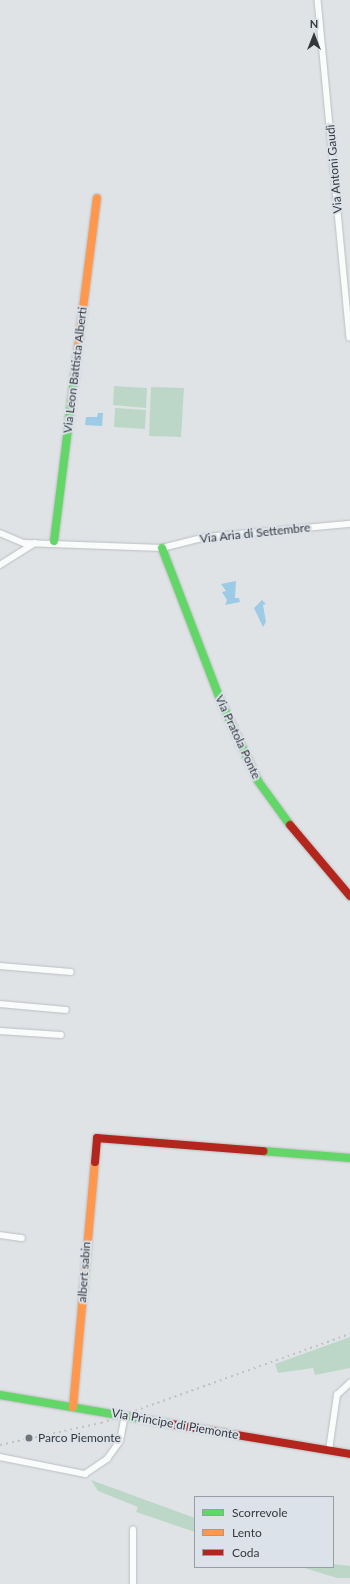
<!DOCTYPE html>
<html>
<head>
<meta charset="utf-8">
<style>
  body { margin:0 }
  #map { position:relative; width:350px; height:1584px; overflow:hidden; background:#e0e3e6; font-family:Lato,sans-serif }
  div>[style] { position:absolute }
  .green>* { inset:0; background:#bcd7c7 }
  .water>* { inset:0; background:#9dcae5 }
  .roads { filter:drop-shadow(0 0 1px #bcbfc1) drop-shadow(0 0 1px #bcbfc1) }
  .street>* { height:5.5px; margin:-2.75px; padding:0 2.75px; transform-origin:2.75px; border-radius:2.75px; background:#fafbfb }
  .fast>* { height:8px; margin:-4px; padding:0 4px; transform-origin:4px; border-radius:4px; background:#63d668 }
  .slow>* { height:8px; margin:-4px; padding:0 4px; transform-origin:4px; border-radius:4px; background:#ff974d }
  .jam>* { height:8px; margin:-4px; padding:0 4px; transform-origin:4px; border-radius:4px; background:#b3261e }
  .rail>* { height:1.5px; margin-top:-0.75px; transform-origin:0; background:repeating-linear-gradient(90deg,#c1c2c2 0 2px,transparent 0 6px) }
  .dots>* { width:11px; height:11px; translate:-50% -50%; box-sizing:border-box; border:2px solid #dce2ea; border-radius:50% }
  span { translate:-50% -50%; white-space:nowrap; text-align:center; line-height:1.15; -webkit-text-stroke:4px #dce2ea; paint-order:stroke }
  .street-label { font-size:12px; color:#35383b }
  .poi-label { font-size:12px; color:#35383b }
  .left { translate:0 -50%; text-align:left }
  .legend { position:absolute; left:194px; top:1496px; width:140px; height:72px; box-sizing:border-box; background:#dce2ea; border:1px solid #999ea4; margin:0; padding:5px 7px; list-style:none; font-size:12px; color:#35383b }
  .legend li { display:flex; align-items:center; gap:8px; height:20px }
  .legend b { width:20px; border:1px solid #999ea4 }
  .north { position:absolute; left:294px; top:16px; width:40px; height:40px; -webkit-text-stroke:3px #dce2ea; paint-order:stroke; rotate:0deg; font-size:11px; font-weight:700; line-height:16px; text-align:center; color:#35383b }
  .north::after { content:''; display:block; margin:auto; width:14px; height:18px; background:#35383b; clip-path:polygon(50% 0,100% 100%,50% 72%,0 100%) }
</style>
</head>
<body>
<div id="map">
  <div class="green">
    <div style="clip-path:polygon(114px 386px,147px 388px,146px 408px,113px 405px)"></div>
    <div style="clip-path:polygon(151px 387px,184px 388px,181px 437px,149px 436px)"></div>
    <div style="clip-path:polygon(115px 408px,146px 410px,145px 429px,114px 427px)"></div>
    <div style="clip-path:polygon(350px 1337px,350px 1368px,315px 1375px,313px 1368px,278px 1373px,275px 1364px)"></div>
    <div style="clip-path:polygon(91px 1480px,195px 1518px,195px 1532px,136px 1512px,138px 1507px,98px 1491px)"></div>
    <div style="clip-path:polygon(333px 1564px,350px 1566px,350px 1578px,337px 1578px,301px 1567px)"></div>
  </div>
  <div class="water">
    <div style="clip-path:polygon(98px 413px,103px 413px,102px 426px,85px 425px,86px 417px,97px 417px)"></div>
    <div style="clip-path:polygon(236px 581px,235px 598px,239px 598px,240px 602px,225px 605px,227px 600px,222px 592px,226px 591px,221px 584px)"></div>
    <div style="clip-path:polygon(262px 600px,266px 604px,263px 605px,266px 622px,263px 627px,254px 608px)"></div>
  </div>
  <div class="roads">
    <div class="street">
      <div style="left:318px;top:0;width:339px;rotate:84.6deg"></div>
      <div style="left:0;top:533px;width:26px;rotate:23deg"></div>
      <div style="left:24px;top:543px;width:138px;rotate:2.1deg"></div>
      <div style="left:162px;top:548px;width:45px;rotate:-14deg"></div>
      <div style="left:206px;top:537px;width:145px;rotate:-5.2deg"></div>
      <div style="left:0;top:565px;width:41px;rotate:-32.2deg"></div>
      <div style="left:0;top:966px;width:71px;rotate:4.8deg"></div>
      <div style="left:0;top:1004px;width:66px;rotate:5.2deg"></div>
      <div style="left:0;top:1031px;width:61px;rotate:3.8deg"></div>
      <div style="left:0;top:1235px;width:22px;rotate:8deg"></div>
      <div style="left:329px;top:1450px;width:56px;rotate:-81.7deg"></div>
      <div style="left:337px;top:1395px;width:18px;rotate:-43deg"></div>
      <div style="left:0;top:1457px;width:87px;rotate:11.3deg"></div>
      <div style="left:85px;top:1474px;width:27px;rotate:-34deg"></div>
      <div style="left:107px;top:1459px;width:22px;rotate:-54deg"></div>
      <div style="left:120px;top:1441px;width:25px;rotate:-79deg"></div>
      <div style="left:133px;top:1584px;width:54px;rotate:-90deg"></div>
    </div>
    <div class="fast">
      <div style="left:54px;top:541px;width:194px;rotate:-82.9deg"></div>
      <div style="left:162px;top:548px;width:167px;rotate:69deg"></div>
      <div style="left:222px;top:704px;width:85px;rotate:64.9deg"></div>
      <div style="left:258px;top:781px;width:54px;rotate:54deg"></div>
      <div style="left:263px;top:1151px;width:87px;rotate:4.6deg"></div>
      <div style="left:0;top:1395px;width:173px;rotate:9.6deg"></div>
    </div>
    <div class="slow">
      <div style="left:78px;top:348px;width:151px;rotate:-82.8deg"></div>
      <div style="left:73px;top:1407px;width:246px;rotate:-84.9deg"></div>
    </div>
    <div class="jam">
      <div style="left:290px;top:825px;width:93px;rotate:49.8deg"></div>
      <div style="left:95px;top:1162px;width:24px;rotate:-85deg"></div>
      <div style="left:97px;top:1138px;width:167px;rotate:4.5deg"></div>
      <div style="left:171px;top:1424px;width:181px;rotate:9.5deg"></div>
    </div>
  </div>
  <div class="rail">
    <div style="left:0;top:1445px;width:103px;rotate:-12.3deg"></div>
    <div style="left:101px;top:1423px;width:264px;rotate:-19.7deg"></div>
  </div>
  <div class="dots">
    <div style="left:29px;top:1438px;background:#717477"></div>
  </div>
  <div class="street-label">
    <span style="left:334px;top:169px;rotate:-95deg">Via Antoni Gaudì</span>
    <span style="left:75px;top:370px;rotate:-83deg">Via Leon Battista Alberti</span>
    <span style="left:255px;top:533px;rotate:-6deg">Via Aria di Settembre</span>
    <span style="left:238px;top:737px;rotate:65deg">Via Pratola Ponte</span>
    <span style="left:84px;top:1272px;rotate:-86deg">albert sabin</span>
    <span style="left:175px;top:1424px;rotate:10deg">Via Principe di Piemonte</span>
  </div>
  <div class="poi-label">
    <span class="left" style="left:38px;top:1438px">Parco Piemonte</span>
  </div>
  <ul class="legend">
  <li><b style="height:5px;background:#63d668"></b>Scorrevole</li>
  <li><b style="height:5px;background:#ff974d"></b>Lento</li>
  <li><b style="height:5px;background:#b3261e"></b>Coda</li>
  </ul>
  <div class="north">N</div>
</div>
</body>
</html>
